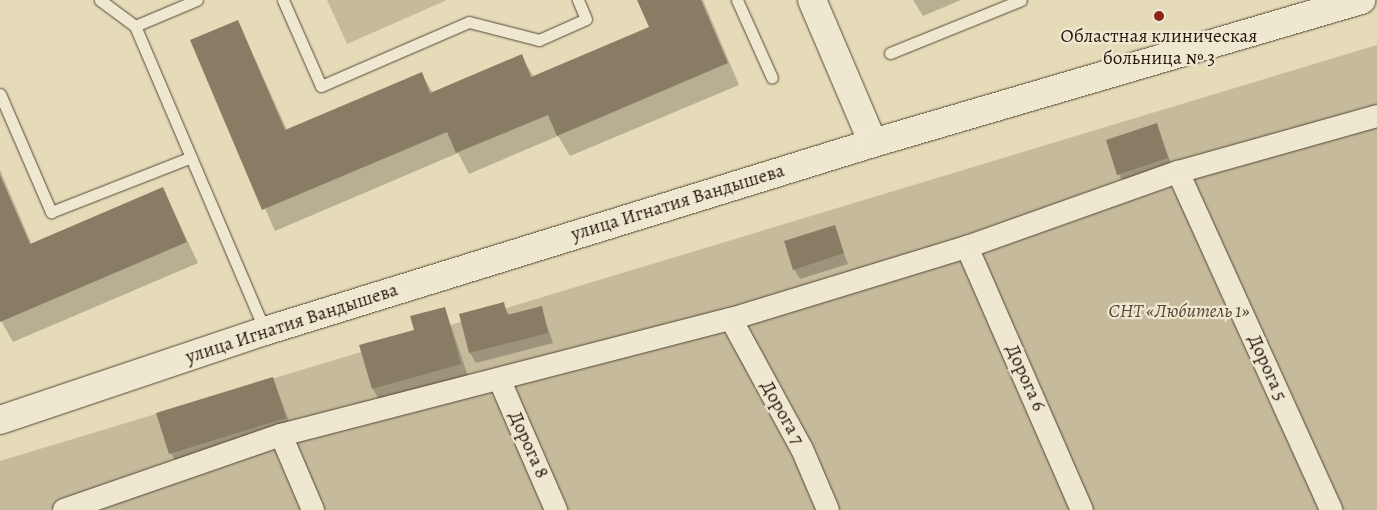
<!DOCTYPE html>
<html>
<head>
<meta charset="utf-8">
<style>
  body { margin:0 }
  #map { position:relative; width:1377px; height:510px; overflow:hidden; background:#e6dbb8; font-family:Alegreya,serif }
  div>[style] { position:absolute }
  .green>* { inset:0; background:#c5ba9b }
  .shadow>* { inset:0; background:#0003 }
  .building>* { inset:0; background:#897c65 }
  .roads { filter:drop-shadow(0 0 1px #544737) drop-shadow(0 0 1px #544737) }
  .lane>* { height:11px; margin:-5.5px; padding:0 5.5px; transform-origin:5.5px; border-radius:5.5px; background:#efe8d1 }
  .street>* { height:22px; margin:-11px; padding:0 11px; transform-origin:11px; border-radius:11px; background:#efe8d1 }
  .secondary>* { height:28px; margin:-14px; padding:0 14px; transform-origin:14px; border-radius:14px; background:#efe8d1 }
  .dots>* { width:14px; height:14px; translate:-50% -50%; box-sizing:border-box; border:2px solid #efe8d1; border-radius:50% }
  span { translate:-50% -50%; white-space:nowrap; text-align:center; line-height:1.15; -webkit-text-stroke:4.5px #efe8d1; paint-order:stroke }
  .poi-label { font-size:19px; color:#24160c }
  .street-label { font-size:19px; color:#24160c }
  .park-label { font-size:19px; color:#544737; font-style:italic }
</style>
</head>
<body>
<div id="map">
  <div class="green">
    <div style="clip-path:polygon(327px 0,447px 0,347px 44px)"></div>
    <div style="clip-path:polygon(1377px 45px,1377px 510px,0 510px,0 461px)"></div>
  </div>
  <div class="shadow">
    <div style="clip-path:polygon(639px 0,703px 0,739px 85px,570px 156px,558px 136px,469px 174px,458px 153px,275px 231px,191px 41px,238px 21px,287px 130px,421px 73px,433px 93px,521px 56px,534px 77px,650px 28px)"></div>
    <div style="clip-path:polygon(913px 0,961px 0,923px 16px)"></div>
    <div style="clip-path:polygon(1157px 125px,1173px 169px,1124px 185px,1119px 174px)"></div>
    <div style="clip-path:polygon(0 170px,32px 245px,163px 189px,198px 263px,13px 342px,0 319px)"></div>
    <div style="clip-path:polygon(834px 227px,848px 264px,800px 279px,794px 269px)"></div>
    <div style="clip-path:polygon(503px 304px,510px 316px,541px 307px,553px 343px,476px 363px,470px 353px)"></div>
    <div style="clip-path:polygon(445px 308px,469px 379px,381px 403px,373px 389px,416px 331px)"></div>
    <div style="clip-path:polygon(273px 378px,293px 432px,179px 468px,171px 453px)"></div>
  </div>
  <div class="building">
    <div style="clip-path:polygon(637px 0,701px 0,728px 63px,557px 136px,548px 115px,456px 153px,447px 132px,262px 210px,190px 40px,238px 20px,285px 130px,422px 72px,430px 93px,522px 54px,531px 77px,649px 27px)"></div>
    <div style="clip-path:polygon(1157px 123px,1168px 158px,1117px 175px,1106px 140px)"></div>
    <div style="clip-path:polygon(0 175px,30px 244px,163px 187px,187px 242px,0 322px)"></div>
    <div style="clip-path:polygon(835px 225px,844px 253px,793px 270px,784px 241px)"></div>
    <div style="clip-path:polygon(504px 302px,507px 315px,542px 306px,548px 333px,469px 353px,459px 314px)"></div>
    <div style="clip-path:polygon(445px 307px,461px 364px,372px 389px,359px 345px,414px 330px,410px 316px)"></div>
    <div style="clip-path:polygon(273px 377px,286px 418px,169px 454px,156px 413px)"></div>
  </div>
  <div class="roads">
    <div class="lane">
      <div style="left:100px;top:0;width:44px;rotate:36.6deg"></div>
      <div style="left:135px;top:26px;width:332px;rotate:66.9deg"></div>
      <div style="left:283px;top:0;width:94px;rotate:66.2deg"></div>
      <div style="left:321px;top:86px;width:161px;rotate:-23.4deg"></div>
      <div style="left:469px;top:22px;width:72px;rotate:14.4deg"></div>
      <div style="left:539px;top:40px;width:51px;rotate:-24.1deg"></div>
      <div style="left:586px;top:19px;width:21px;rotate:-113deg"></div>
      <div style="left:737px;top:0;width:85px;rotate:65.8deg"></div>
      <div style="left:135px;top:26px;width:67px;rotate:-22.8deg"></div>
      <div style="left:890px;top:53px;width:141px;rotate:-22deg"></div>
      <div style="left:0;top:94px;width:129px;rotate:66.6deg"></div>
      <div style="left:51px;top:212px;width:150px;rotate:-21.4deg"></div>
    </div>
    <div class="street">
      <div style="left:1178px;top:172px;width:371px;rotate:65.6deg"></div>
      <div style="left:967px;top:247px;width:287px;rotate:66.4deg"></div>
      <div style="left:731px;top:319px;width:148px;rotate:61.4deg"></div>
      <div style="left:802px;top:449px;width:66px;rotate:66.9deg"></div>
      <div style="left:500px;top:381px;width:141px;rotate:66.5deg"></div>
      <div style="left:281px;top:435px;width:82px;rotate:66.9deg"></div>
      <div style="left:64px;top:510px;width:230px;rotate:-19.1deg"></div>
      <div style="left:281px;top:435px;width:465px;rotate:-14.5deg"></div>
      <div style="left:731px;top:319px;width:247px;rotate:-17deg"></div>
      <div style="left:967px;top:247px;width:224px;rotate:-19.6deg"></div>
      <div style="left:1178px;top:172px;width:207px;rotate:-15.7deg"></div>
    </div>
    <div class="secondary">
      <div style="left:812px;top:0;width:155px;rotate:66.9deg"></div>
      <div style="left:0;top:420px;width:280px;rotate:-18.6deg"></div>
      <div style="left:265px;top:331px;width:636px;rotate:-17.18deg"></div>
      <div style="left:873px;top:143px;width:509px;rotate:-16.33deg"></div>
    </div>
  </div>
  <div class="dots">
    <div style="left:1159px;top:16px;background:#8f2418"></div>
  </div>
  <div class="poi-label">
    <span style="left:1159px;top:48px">Областная клиническая<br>больница № 3</span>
  </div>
  <div class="street-label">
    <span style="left:678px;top:203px;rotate:-17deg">улица Игнатия Вандышева</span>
    <span style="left:292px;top:324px;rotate:-18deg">улица Игнатия Вандышева</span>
    <span style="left:1267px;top:368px;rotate:66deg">Дорога 5</span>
    <span style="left:1025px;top:378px;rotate:66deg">Дорога 6</span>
    <span style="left:782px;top:413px;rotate:61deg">Дорога 7</span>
    <span style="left:528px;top:445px;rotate:66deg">Дорога 8</span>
  </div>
  <div class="park-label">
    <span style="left:1179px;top:312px">СНТ «Любитель 1»</span>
  </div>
</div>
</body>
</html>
